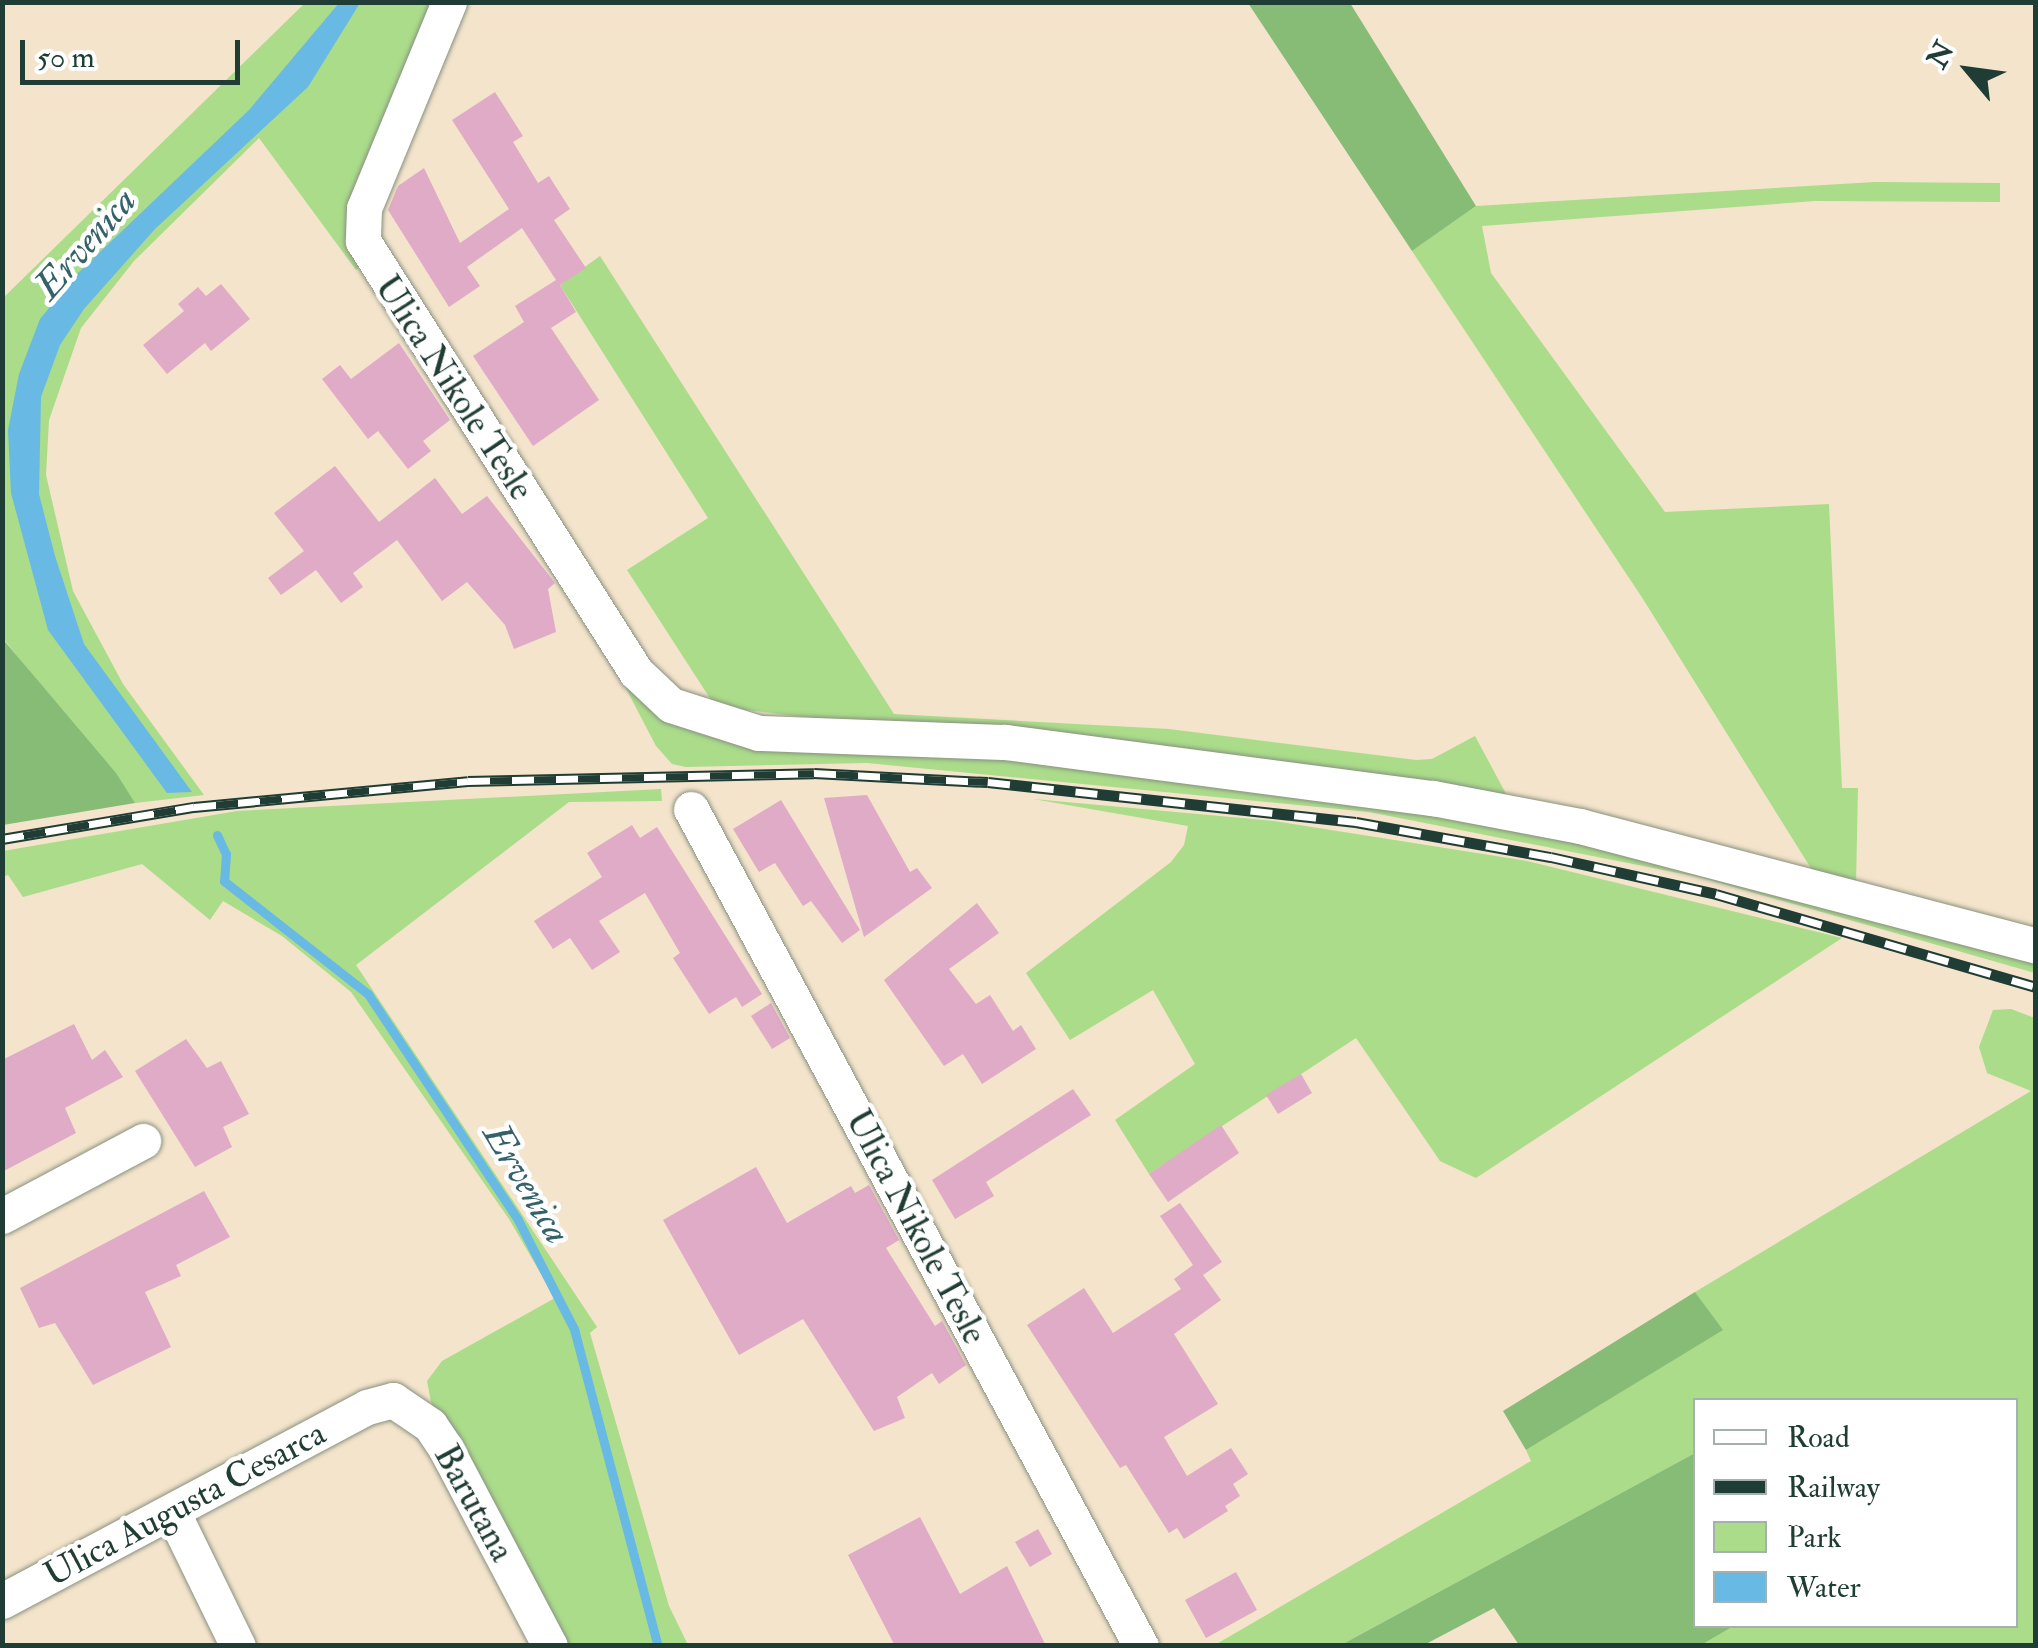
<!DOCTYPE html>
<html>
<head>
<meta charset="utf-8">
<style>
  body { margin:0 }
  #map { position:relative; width:2038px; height:1648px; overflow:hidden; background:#f3e4cb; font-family:"IM FELL Double Pica",serif }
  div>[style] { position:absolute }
  .green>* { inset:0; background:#aadc8a }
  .forest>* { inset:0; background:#87bc76 }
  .water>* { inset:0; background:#68b9e3 }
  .stream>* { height:9px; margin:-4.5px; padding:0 4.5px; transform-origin:4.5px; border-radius:4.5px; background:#68b9e3 }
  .building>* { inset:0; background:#e0abc7 }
  .roads { filter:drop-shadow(0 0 2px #899080) drop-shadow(0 0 2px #899080) }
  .minor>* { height:35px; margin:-17.5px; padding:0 17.5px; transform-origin:17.5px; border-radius:17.5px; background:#fff }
  .rail>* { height:11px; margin-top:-5.5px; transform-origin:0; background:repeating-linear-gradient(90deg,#fff 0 22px,#1f3d34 0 44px); box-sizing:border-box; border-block:2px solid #1f3d34 }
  span { translate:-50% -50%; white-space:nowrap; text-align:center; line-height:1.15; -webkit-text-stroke:9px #fff; paint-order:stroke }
  .street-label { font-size:35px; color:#1f3d34 }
  .water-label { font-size:38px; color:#356269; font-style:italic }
  .frame { position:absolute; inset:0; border:5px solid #1f3d34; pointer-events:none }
  .legend { position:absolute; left:1693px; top:1398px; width:325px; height:230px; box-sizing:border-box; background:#fff; border:2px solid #a5b1ae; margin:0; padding:12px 18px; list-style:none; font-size:30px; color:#1f3d34 }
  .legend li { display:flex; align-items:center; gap:20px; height:50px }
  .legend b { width:50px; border:2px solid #a5b1ae }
  .north { position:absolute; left:1918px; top:20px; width:100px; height:100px; -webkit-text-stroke:8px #fff; paint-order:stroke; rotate:299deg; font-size:28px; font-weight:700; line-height:40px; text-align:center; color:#1f3d34 }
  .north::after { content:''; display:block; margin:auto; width:35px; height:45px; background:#1f3d34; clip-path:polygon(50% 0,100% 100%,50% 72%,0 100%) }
  .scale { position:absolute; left:20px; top:40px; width:220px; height:45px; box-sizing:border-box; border:5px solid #1f3d34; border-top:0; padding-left:12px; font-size:30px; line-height:35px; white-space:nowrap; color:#1f3d34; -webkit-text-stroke:8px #fff; paint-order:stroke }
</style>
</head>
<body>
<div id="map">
  <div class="green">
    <div style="clip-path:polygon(305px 3px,440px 3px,361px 267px,356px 270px,259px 138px,134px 261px,81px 328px,49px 420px,46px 475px,73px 591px,123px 684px,204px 795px,135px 803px,3px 638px,2px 299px)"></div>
    <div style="clip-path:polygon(1875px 182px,2000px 183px,2000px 202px,1815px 201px,1482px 226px,1491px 273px,1665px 512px,1829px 504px,1842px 788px,1858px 788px,1856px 884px,1817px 878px,1643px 599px,1412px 251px,1476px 206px)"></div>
    <div style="clip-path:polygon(600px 256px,894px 714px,1169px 729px,1416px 760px,1432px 759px,1475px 736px,1512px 805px,715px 706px,627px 570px,708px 518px,560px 285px)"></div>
    <div style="clip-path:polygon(620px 677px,653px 702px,1489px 817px,2035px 959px,2035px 973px,1699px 877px,1369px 812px,867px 763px,686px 767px,672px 764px,656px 746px)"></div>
    <div style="clip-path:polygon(661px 789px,662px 801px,569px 802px,356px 965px,597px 1327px,590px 1333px,669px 1606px,688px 1645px,562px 1645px,431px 1402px,427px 1381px,442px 1361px,555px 1298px,509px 1219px,351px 992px,282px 936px,223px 901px,210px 920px,142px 864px,23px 897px,8px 875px,3px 877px,3px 851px,237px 811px)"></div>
    <div style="clip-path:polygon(1033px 799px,1274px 821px,1527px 861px,1842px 938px,1476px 1178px,1440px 1161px,1356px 1038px,1149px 1174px,1115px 1120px,1195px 1064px,1153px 990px,1070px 1040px,1026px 973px,1171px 862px,1184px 845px,1188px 826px)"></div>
    <div style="clip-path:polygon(2011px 1009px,2035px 1018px,2035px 1645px,1701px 1645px,1734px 1626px,2016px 1626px,2016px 1400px,1696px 1400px,1695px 1453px,1341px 1645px,1213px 1646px,1531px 1461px,1526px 1450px,1722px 1330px,1695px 1292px,2031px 1091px,1987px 1073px,1979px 1047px,1993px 1010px)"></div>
  </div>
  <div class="forest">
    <div style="clip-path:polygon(1248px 3px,1350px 3px,1476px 206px,1412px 251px)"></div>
    <div style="clip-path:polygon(2px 638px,116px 773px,135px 803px,3px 825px)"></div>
    <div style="clip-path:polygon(1695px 1292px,1723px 1330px,1526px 1450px,1503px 1411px)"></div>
    <div style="clip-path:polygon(1695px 1453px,1696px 1626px,1734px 1626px,1701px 1645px,1519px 1645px,1494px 1608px,1424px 1645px,1341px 1645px)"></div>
  </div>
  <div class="water">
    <div style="clip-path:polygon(339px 3px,360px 3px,308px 87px,155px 229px,84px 309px,60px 345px,41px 397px,39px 494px,55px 556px,84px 644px,192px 792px,167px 793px,48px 630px,11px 493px,8px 430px,19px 374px,40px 319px,78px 273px,249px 110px)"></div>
  </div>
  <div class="stream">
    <div style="left:217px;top:835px;width:21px;rotate:65deg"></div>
    <div style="left:226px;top:854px;width:27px;rotate:94deg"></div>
    <div style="left:224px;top:881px;width:183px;rotate:38.1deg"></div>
    <div style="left:368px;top:994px;width:271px;rotate:56.4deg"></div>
    <div style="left:518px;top:1220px;width:123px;rotate:62.8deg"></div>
    <div style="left:574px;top:1329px;width:328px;rotate:75.2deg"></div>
  </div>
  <div class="building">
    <div style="clip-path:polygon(495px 92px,523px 136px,513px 142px,538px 183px,549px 176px,570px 209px,554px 220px,586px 268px,560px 285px,576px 312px,551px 328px,599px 400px,533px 446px,473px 356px,524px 322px,515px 306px,556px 280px,522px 228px,467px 267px,480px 286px,449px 307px,388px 210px,398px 186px,424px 168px,460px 243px,509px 209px,452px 120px)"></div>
    <div style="clip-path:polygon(221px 284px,250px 319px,211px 351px,205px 343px,167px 374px,143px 345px,184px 311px,178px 304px,198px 287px,206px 296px)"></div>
    <div style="clip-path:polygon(399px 343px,450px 420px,423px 441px,431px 451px,408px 469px,378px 431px,368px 439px,322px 379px,340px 365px,351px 379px)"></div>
    <div style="clip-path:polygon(335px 466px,379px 522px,435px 478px,462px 514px,487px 496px,555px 583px,548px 589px,556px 632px,514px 649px,505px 625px,467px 582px,442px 601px,397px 540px,353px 573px,363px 587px,341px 603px,316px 570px,281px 595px,268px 578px,304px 551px,274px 513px)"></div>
    <div style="clip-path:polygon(867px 795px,910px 872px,917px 868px,932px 888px,864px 937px,824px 798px)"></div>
    <div style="clip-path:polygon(781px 800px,860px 930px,842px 943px,811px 901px,803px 906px,775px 863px,759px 872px,733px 829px)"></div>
    <div style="clip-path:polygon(632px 825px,640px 838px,657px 827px,762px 994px,742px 1007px,736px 997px,709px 1014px,673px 958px,680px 953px,645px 893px,599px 921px,620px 952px,592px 970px,570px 938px,553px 949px,534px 921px,602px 877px,587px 853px)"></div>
    <div style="clip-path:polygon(977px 903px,999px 933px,949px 969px,976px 1004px,990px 995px,1013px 1031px,1021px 1025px,1036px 1049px,982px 1084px,963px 1054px,944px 1066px,884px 980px)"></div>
    <div style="clip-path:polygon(771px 1003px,790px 1038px,772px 1049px,751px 1016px)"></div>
    <div style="clip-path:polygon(74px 1024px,92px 1060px,105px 1050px,123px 1077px,65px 1108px,76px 1133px,2px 1172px,2px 1060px)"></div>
    <div style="clip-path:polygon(186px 1039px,207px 1068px,221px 1061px,249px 1114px,223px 1127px,232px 1147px,195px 1167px,135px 1071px)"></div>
    <div style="clip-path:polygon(1301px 1074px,1312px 1093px,1278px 1114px,1266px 1095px)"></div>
    <div style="clip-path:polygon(1073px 1089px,1091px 1115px,986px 1182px,994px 1196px,955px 1219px,932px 1180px)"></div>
    <div style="clip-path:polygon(1221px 1125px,1239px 1153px,1168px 1202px,1149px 1174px)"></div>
    <div style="clip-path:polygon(756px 1167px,787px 1223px,851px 1186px,855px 1193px,869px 1185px,899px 1240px,886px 1248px,935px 1326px,942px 1321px,966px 1365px,939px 1384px,932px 1373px,897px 1397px,905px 1418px,874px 1431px,803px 1319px,739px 1355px,663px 1220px)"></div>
    <div style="clip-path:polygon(204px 1191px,230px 1237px,176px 1265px,181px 1276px,145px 1292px,171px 1347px,93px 1385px,55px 1323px,39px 1328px,20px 1288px)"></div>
    <div style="clip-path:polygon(1180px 1203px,1222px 1262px,1203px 1275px,1221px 1300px,1174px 1334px,1218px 1404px,1164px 1437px,1187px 1476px,1231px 1448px,1248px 1474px,1233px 1484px,1240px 1496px,1225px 1506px,1228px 1511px,1184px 1539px,1177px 1528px,1169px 1533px,1126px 1465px,1120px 1468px,1027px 1325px,1084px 1288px,1113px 1333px,1181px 1289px,1174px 1279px,1193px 1265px,1160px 1216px)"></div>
    <div style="clip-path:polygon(920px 1517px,960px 1594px,1007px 1566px,1046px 1646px,895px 1646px,848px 1555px)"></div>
    <div style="clip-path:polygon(1038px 1529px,1052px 1554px,1030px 1567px,1015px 1542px)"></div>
    <div style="clip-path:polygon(1236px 1572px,1257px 1610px,1206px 1638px,1185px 1600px)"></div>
  </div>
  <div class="roads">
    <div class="minor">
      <div style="left:449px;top:2px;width:223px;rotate:112.4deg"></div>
      <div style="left:364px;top:208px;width:33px;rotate:92deg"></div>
      <div style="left:363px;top:241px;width:510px;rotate:57.65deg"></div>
      <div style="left:636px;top:672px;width:48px;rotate:43.3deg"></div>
      <div style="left:671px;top:705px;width:92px;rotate:17.7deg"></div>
      <div style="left:759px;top:733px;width:246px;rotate:2.1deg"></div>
      <div style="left:1005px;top:742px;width:432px;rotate:7.5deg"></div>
      <div style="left:1433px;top:798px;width:150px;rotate:10.8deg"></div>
      <div style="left:1580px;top:826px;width:472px;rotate:14.7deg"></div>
      <div style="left:691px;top:809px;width:950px;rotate:61.74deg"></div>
      <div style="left:2px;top:1216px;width:160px;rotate:-28deg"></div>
      <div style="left:173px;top:1513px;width:148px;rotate:64deg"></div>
      <div style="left:2px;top:1601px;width:413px;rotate:-28deg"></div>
      <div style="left:367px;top:1407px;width:27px;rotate:-15deg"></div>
      <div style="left:393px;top:1400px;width:45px;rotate:34deg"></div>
      <div style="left:430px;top:1425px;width:27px;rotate:56deg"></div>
      <div style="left:445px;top:1447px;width:225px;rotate:62.2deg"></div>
    </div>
  </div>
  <div class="rail">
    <div style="left:2px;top:839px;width:195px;rotate:-9.5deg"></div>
    <div style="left:194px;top:807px;width:275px;rotate:-5.4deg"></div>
    <div style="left:468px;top:781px;width:346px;rotate:-1.3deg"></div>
    <div style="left:814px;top:773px;width:174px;rotate:3deg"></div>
    <div style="left:988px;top:782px;width:370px;rotate:6.2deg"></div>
    <div style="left:1356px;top:822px;width:198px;rotate:10.2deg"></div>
    <div style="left:1551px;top:857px;width:169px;rotate:12.6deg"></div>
    <div style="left:1716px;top:894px;width:333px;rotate:16.2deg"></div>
  </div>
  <div class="street-label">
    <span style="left:454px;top:388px;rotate:57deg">Ulica Nikole Tesle</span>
    <span style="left:916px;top:1227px;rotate:62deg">Ulica Nikole Tesle</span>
    <span style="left:474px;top:1503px;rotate:61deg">Barutana</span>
    <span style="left:185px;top:1504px;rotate:-28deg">Ulica Augusta Cesarca</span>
  </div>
  <div class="water-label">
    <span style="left:86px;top:244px;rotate:-49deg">Ervenica</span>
    <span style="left:526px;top:1184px;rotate:59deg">Ervenica</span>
  </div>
  <div class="frame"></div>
  <ul class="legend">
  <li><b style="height:12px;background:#fff"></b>Road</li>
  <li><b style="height:12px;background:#1f3d34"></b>Railway</li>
  <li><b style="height:28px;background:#aadc8a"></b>Park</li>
  <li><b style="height:28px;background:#68b9e3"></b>Water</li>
  </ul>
  <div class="north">N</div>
  <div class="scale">50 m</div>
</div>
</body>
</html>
